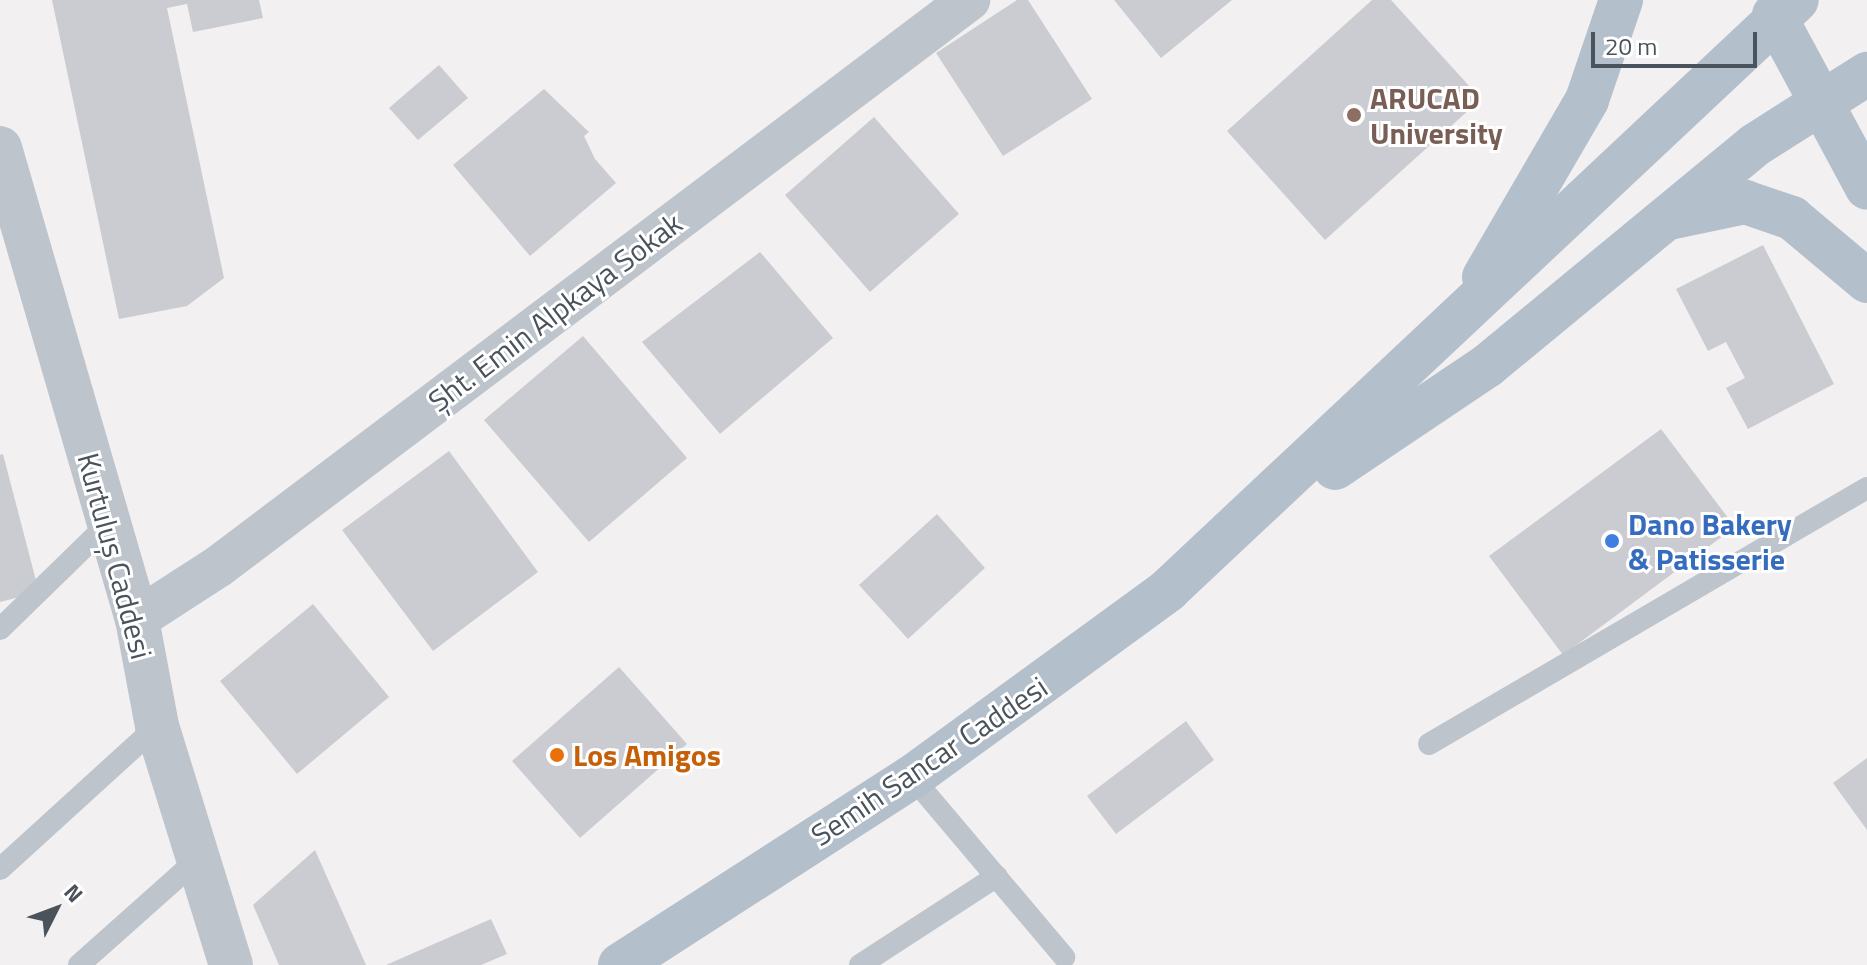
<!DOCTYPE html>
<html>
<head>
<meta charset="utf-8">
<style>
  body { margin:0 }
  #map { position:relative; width:1867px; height:965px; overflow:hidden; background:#f2f0f0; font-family:"Titillium Web",sans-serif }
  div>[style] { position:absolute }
  .building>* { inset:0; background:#cbccd2 }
  .service>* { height:22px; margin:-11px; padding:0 11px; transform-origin:11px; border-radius:11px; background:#bdc4cb }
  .minor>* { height:42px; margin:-21px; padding:0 21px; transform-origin:21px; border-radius:21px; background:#bdc4cb }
  .tertiary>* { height:44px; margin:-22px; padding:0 22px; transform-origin:22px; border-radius:22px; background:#bdc4cb }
  .primary>* { height:44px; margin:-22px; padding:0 22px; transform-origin:22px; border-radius:22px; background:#b3bfcb }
  .dots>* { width:22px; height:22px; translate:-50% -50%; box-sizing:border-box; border:4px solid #fff; border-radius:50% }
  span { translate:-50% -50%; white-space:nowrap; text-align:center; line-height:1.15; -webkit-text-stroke:6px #fff; paint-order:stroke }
  .education-label { font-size:30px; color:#785e54; font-weight:700 }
  .left { translate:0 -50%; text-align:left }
  .street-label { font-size:30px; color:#4a535b }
  .shop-label { font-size:30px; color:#366cbe; font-weight:700 }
  .food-label { font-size:30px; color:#c56008; font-weight:700 }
  .north { position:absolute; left:16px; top:869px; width:80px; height:80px; -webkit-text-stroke:6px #fff; paint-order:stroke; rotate:48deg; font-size:22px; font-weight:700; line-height:32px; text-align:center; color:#4a535b }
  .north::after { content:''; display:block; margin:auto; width:28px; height:36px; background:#4a535b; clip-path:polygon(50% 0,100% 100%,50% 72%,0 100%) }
  .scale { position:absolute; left:1591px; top:32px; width:166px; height:36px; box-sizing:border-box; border:4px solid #4a535b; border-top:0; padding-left:10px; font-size:24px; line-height:28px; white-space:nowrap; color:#4a535b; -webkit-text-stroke:6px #fff; paint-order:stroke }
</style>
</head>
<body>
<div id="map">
  <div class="building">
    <div style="clip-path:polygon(52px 0,259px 0,263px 18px,193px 32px,187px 4px,167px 8px,224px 278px,187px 306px,119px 319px)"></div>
    <div style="clip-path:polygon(1017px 0,1028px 0,1092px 99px,1003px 156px,936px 53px)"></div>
    <div style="clip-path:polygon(1114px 0,1232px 0,1161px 58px)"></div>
    <div style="clip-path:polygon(1372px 0,1391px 0,1481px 99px,1325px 240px,1227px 131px)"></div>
    <div style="clip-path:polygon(439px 65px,468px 98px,418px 140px,389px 108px)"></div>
    <div style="clip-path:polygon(544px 89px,589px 132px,584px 136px,595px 159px,616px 183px,530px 256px,453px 165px)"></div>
    <div style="clip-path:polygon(874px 117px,959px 214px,870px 292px,785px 195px)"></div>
    <div style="clip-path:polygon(1763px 245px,1834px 384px,1748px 429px,1726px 388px,1745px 378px,1726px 342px,1708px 351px,1676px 289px)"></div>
    <div style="clip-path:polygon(760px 252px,833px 338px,720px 434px,642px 342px)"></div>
    <div style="clip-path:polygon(583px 336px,687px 458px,589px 542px,484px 420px)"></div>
    <div style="clip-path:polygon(1661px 429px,1735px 527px,1563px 655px,1489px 556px)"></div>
    <div style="clip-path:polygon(449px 451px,538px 572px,433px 651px,342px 530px)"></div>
    <div style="clip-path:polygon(3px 454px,39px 592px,0 602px,0 455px)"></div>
    <div style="clip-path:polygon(937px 514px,985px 568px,908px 639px,859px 585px)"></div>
    <div style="clip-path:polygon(313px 604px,389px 697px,297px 774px,220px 681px)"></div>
    <div style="clip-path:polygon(619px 667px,687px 744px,580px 838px,512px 761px)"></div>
    <div style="clip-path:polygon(1186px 721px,1214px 760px,1116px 834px,1087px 796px)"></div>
    <div style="clip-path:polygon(1867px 758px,1867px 830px,1833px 783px)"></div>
    <div style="clip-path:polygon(315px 850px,366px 965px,279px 965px,253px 905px)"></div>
    <div style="clip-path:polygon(491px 919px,507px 954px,481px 965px,386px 965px)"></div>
  </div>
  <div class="service">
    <div style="left:0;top:629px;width:151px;rotate:-44.2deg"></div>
    <div style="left:1429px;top:744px;width:507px;rotate:-30.31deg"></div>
    <div style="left:912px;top:777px;width:236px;rotate:49.8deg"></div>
    <div style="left:0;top:869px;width:212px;rotate:-42.3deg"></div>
    <div style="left:79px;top:965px;width:159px;rotate:-41.7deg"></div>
    <div style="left:860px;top:965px;width:163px;rotate:-33deg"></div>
  </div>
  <div class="minor">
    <div style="left:137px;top:619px;width:98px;rotate:-32.9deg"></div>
    <div style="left:219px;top:566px;width:940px;rotate:-37.04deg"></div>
  </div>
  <div class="tertiary">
    <div style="left:0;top:148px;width:491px;rotate:73.8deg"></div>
    <div style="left:137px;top:619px;width:109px;rotate:79.4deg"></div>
    <div style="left:157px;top:726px;width:250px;rotate:72.8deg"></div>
  </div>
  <div class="primary">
    <div style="left:1774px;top:15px;width:196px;rotate:61.7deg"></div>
    <div style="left:1669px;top:218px;width:78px;rotate:-11.9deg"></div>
    <div style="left:1745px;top:202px;width:50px;rotate:18.8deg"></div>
    <div style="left:1792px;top:218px;width:98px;rotate:40deg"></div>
    <div style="left:1484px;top:277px;width:205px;rotate:-59.8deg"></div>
    <div style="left:1587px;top:100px;width:106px;rotate:-71.2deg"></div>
    <div style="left:1335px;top:468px;width:183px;rotate:-33.9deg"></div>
    <div style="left:1487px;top:366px;width:347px;rotate:-39.5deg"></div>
    <div style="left:1755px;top:145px;width:133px;rotate:-32.4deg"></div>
    <div style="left:620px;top:965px;width:347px;rotate:-32.8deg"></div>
    <div style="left:912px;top:777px;width:317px;rotate:-36.1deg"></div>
    <div style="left:1168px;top:590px;width:862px;rotate:-43.17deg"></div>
  </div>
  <div class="dots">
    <div style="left:1354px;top:115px;background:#8d6e63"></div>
    <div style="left:1612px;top:541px;background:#3f7fe0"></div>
    <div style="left:557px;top:755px;background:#e8710a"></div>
  </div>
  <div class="education-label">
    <span class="left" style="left:1370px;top:115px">ARUCAD<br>University</span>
  </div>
  <div class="street-label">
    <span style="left:555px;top:312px;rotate:-37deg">Şht. Emin Alpkaya Sokak</span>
    <span style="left:115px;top:556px;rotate:75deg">Kurtuluş Caddesi</span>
    <span style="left:929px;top:761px;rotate:-34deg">Semih Sancar Caddesi</span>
  </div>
  <div class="shop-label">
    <span class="left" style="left:1628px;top:541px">Dano Bakery<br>&amp; Patisserie</span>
  </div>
  <div class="food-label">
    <span class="left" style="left:573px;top:755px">Los Amigos</span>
  </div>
  <div class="north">N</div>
  <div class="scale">20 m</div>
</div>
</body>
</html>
